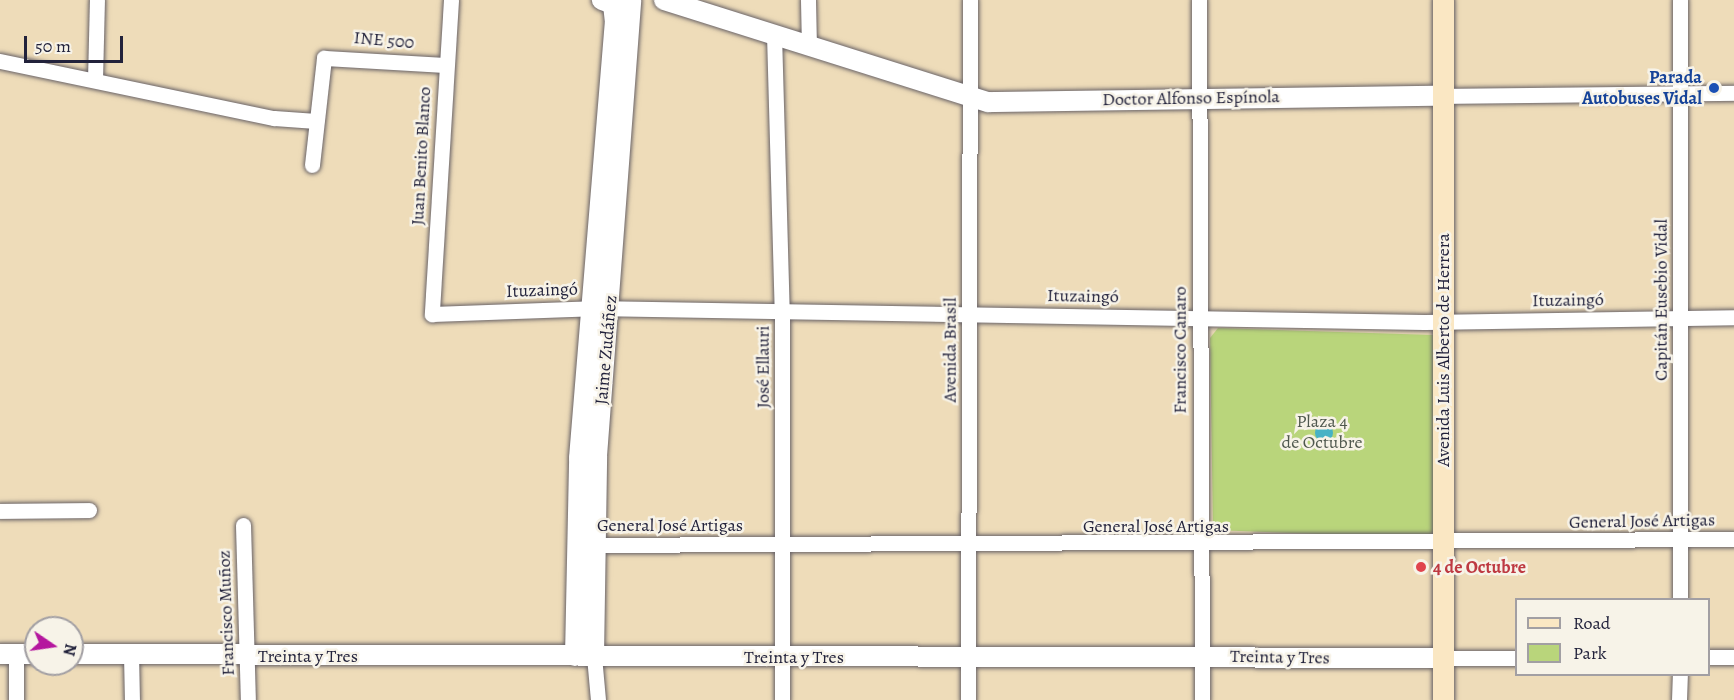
<!DOCTYPE html>
<html>
<head>
<meta charset="utf-8">
<style>
  body { margin:0 }
  #map { position:relative; width:1734px; height:700px; overflow:hidden; background:#eedcb9; font-family:Alegreya,serif }
  div>[style] { position:absolute }
  .green>* { inset:0; background:#b9d57b }
  .water>* { inset:0; background:#47b2c5 }
  .round { border-radius:50% }
  .roads { filter:drop-shadow(0 0 2px #696367) drop-shadow(0 0 2px #696367) }
  .minor>* { height:15px; margin:-7.5px; padding:0 7.5px; transform-origin:7.5px; border-radius:7.5px; background:#fff }
  .tertiary>* { height:20px; margin:-10px; padding:0 10px; transform-origin:10px; border-radius:10px; background:#fff }
  .secondary>* { height:21px; margin:-10.5px; padding:0 10.5px; transform-origin:10.5px; border-radius:10.5px; background:#fae7c3 }
  .dots>* { width:16px; height:16px; translate:-50% -50%; box-sizing:border-box; border:3px solid #f7f3e8; border-radius:50% }
  span { translate:-50% -50%; white-space:nowrap; text-align:center; line-height:1.15; -webkit-text-stroke:5px #f7f3e8; paint-order:stroke }
  .street-label { font-size:18px; color:#22223b }
  .transit-label { font-size:18px; color:#164399; font-weight:700 }
  .right { translate:-100% -50%; text-align:right }
  .park-label { font-size:18px; color:#4f584e }
  .health-label { font-size:18px; color:#be3a42; font-weight:700 }
  .left { translate:0 -50%; text-align:left }
  .legend { position:absolute; left:1515px; top:598px; width:195px; height:78px; box-sizing:border-box; background:#f7f3e8; border:2px solid #a29fa3; margin:0; padding:8px 10px; list-style:none; font-size:18px; color:#22223b }
  .legend li { display:flex; align-items:center; gap:12px; height:30px }
  .legend b { width:30px; border:2px solid #a29fa3 }
  .north { position:absolute; left:24px; top:616px; width:60px; height:60px; box-sizing:border-box; background:#f7f3e8; border:2px solid #a29fa3; border-radius:50%; rotate:103deg; font-size:16px; font-weight:700; line-height:24px; text-align:center; color:#22223b }
  .north::after { content:''; display:block; margin:auto; width:21px; height:27px; background:#b5179e; clip-path:polygon(50% 0,100% 100%,50% 72%,0 100%) }
  .scale { position:absolute; left:24px; top:36px; width:99px; height:27px; box-sizing:border-box; border:3px solid #22223b; border-top:0; padding-left:8px; font-size:18px; line-height:21px; white-space:nowrap; color:#22223b; -webkit-text-stroke:4px #f7f3e8; paint-order:stroke }
</style>
</head>
<body>
<div id="map">
  <div class="green">
    <div style="clip-path:polygon(1218px 328px,1433px 335px,1434px 532px,1426px 538px,1213px 530px,1210px 338px)"></div>
  </div>
  <div class="water">
    <div class="round" style="left:1315px;top:424px;width:18px;height:18px"></div>
  </div>
  <div class="roads">
    <div class="minor">
      <div style="left:451px;top:0;width:315px;rotate:93.5deg"></div>
      <div style="left:432px;top:314px;width:160px;rotate:-2.1deg"></div>
      <div style="left:592px;top:308px;width:832px;rotate:0.96deg"></div>
      <div style="left:1424px;top:322px;width:310px;rotate:-0.9deg"></div>
      <div style="left:808px;top:0;width:46px;rotate:88.8deg"></div>
      <div style="left:1199px;top:0;width:700px;rotate:89.75deg"></div>
      <div style="left:1680px;top:0;width:600px;rotate:90deg"></div>
      <div style="left:774px;top:34px;width:280px;rotate:88.4deg"></div>
      <div style="left:782px;top:314px;width:386px;rotate:90deg"></div>
      <div style="left:0;top:61px;width:280px;rotate:11.8deg"></div>
      <div style="left:274px;top:118px;width:42px;rotate:4.1deg"></div>
      <div style="left:95px;top:80px;width:80px;rotate:-88.6deg"></div>
      <div style="left:1442px;top:96px;width:292px;rotate:-0.6deg"></div>
      <div style="left:312px;top:165px;width:108px;rotate:-83.6deg"></div>
      <div style="left:324px;top:58px;width:122px;rotate:3.3deg"></div>
      <div style="left:0;top:511px;width:89px;rotate:-0.6deg"></div>
      <div style="left:243px;top:525px;width:175px;rotate:88.4deg"></div>
      <div style="left:585px;top:545px;width:1149px;rotate:-0.3deg"></div>
      <div style="left:16px;top:654px;width:46px;rotate:90deg"></div>
      <div style="left:131px;top:654px;width:46px;rotate:88.8deg"></div>
      <div style="left:594px;top:656px;width:44px;rotate:84.8deg"></div>
      <div style="left:1708px;top:657px;width:26px"></div>
      <div style="left:1443px;top:658px;width:73px"></div>
      <div style="left:968px;top:700px;width:700px;rotate:-89.84deg"></div>
      <div style="left:1679px;top:700px;width:26px;rotate:-88deg"></div>
    </div>
    <div class="tertiary">
      <div style="left:664px;top:0;width:340px;rotate:17.5deg"></div>
      <div style="left:988px;top:102px;width:454px;rotate:-0.8deg"></div>
      <div style="left:0;top:654px;width:36px"></div>
      <div style="left:72px;top:654px;width:1371px;rotate:0.17deg"></div>
      <div style="left:575px;top:656px;width:198px;rotate:-88.8deg"></div>
      <div style="left:579px;top:458px;width:436px;rotate:-85.3deg"></div>
      <div style="left:615px;top:23px;width:19px;rotate:-96deg"></div>
      <div style="left:613px;top:4px;width:12px;rotate:-160deg"></div>
      <div style="left:594px;top:656px;width:200px;rotate:-89.1deg"></div>
      <div style="left:597px;top:456px;width:457px;rotate:-85.7deg"></div>
    </div>
    <div class="secondary">
      <div style="left:1443px;top:700px;width:700px;rotate:-90deg"></div>
    </div>
  </div>
  <div class="dots">
    <div style="left:1714px;top:88px;background:#1a4fb4"></div>
    <div style="left:1421px;top:567px;background:#e0444e"></div>
  </div>
  <div class="street-label">
    <span style="left:384px;top:40px;rotate:5deg">INE 500</span>
    <span style="left:1191px;top:98px;rotate:-1deg">Doctor Alfonso Espínola</span>
    <span style="left:421px;top:156px;rotate:-87deg">Juan Benito Blanco</span>
    <span style="left:542px;top:290px;rotate:-2deg">Ituzaingó</span>
    <span style="left:1083px;top:296px;rotate:1deg">Ituzaingó</span>
    <span style="left:1568px;top:300px;rotate:-1deg">Ituzaingó</span>
    <span style="left:1661px;top:300px;rotate:-90deg">Capitán Eusebio Vidal</span>
    <span style="left:606px;top:350px;rotate:-85deg">Jaime Zudáñez</span>
    <span style="left:950px;top:350px;rotate:-90deg">Avenida Brasil</span>
    <span style="left:1180px;top:350px;rotate:-90deg">Francisco Canaro</span>
    <span style="left:1443px;top:350px;rotate:-90deg">Avenida Luis Alberto de Herrera</span>
    <span style="left:763px;top:367px;rotate:-90deg">José Ellauri</span>
    <span style="left:1642px;top:521px;rotate:-1deg">General José Artigas</span>
    <span style="left:670px;top:525px">General José Artigas</span>
    <span style="left:1156px;top:526px">General José Artigas</span>
    <span style="left:226px;top:613px;rotate:-92deg">Francisco Muñoz</span>
    <span style="left:308px;top:656px">Treinta y Tres</span>
    <span style="left:794px;top:657px">Treinta y Tres</span>
    <span style="left:1280px;top:657px;rotate:1deg">Treinta y Tres</span>
  </div>
  <div class="transit-label">
    <span class="right" style="left:1702px;top:88px">Parada<br>Autobuses Vidal</span>
  </div>
  <div class="park-label">
    <span style="left:1322px;top:432px">Plaza 4<br>de Octubre</span>
  </div>
  <div class="health-label">
    <span class="left" style="left:1433px;top:567px">4 de Octubre</span>
  </div>
  <ul class="legend">
  <li><b style="height:8px;background:#fae7c3"></b>Road</li>
  <li><b style="height:16px;background:#b9d57b"></b>Park</li>
  </ul>
  <div class="north">N</div>
  <div class="scale">50 m</div>
</div>
</body>
</html>
